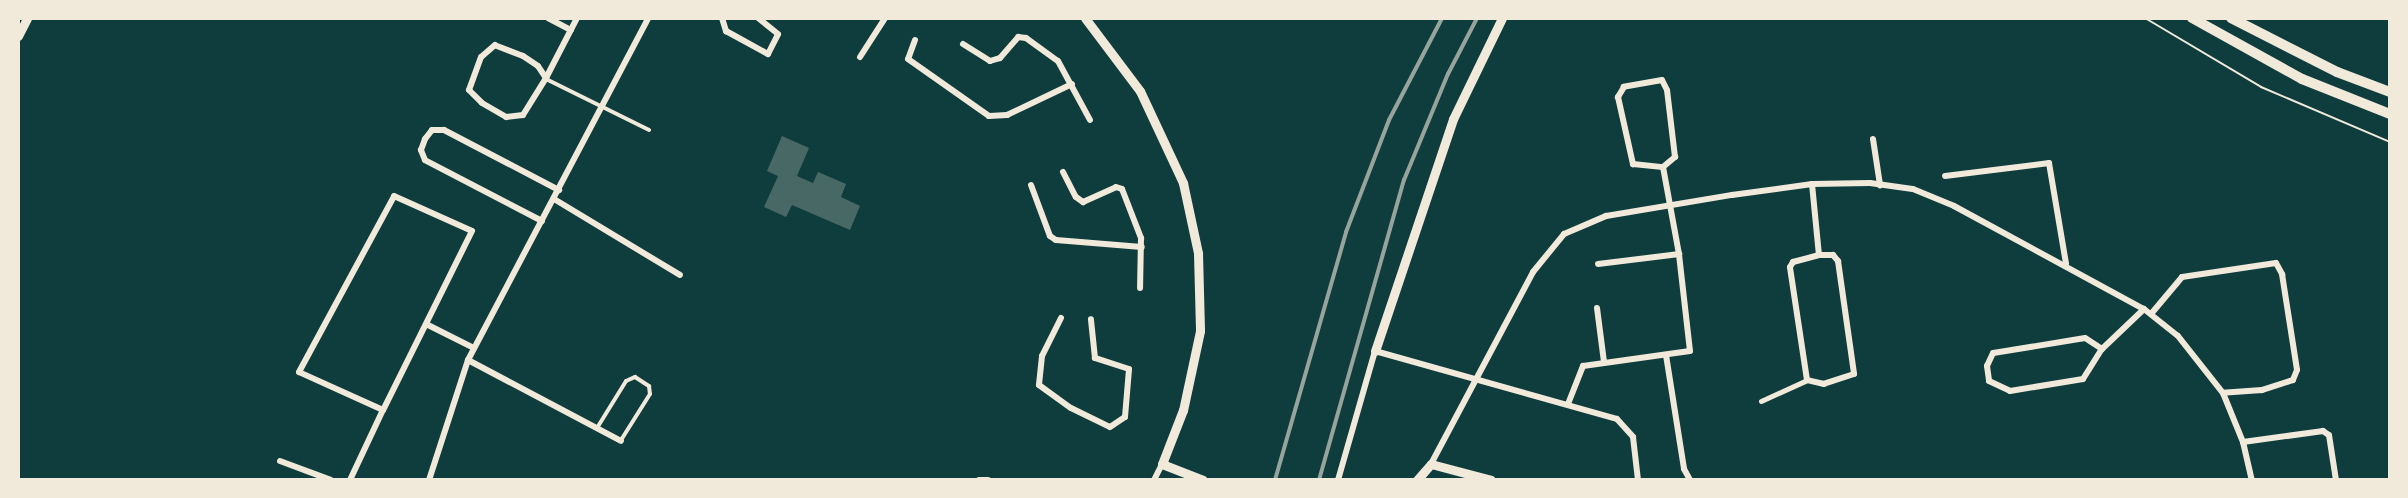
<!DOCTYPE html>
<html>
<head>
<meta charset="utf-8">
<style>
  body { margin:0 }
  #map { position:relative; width:2408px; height:498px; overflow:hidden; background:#0f3d3e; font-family:Arial,sans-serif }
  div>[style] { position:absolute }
  .building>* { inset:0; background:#486865 }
  .path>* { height:2px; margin:-1px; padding:0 1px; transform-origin:1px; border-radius:1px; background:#f1e9da }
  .service>* { height:4px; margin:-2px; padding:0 2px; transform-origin:2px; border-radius:2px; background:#f1e9da }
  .pedestrian>* { height:5px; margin:-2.5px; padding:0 2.5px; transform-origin:2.5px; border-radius:2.5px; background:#f1e9da }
  .minor>* { height:6px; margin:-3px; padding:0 3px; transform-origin:3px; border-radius:3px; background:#f1e9da }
  .tertiary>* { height:9px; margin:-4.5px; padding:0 4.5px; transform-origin:4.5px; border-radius:4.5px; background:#f1e9da }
  .secondary>* { height:10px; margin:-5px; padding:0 5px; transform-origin:5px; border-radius:5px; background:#f1e9da }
  .rail>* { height:4px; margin:-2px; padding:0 2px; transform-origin:2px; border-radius:2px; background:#97a49c }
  span { translate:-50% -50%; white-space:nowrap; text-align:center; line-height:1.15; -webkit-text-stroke:5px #f1e9da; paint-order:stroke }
  .frame { position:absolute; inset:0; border:20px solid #f1e9da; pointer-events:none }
</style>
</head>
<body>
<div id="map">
  <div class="building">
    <div style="clip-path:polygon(782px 136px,809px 148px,797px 176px,813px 183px,818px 172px,846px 184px,841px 197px,860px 206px,850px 230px,792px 205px,786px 217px,764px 207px,778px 176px,767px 171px)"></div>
  </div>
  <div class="path">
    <div style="left:2145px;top:18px;width:135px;rotate:30.7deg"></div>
    <div style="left:2261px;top:87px;width:140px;rotate:23.1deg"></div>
  </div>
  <div class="service">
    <div style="left:546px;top:79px;width:115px;rotate:26.3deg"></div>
    <div style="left:597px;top:428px;width:55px;rotate:-58.3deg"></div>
    <div style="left:626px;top:381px;width:10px;rotate:-24deg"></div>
    <div style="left:635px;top:377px;width:17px;rotate:33deg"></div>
    <div style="left:649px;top:386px;width:8px;rotate:83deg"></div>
    <div style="left:650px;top:394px;width:54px;rotate:122.2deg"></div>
  </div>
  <div class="pedestrian">
    <div style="left:1761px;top:401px;width:51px;rotate:-24.5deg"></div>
  </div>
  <div class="minor">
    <div style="left:548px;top:18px;width:26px;rotate:28deg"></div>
    <div style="left:722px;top:18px;width:14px;rotate:73deg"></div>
    <div style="left:726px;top:31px;width:48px;rotate:28.7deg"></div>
    <div style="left:768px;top:54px;width:22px;rotate:-63deg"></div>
    <div style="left:778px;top:34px;width:26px;rotate:-141deg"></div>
    <div style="left:915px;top:40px;width:20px;rotate:110deg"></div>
    <div style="left:908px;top:59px;width:99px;rotate:35.1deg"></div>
    <div style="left:989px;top:116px;width:18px;rotate:-3deg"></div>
    <div style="left:1007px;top:115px;width:72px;rotate:-25.5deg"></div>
    <div style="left:963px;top:44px;width:32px;rotate:32deg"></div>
    <div style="left:990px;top:61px;width:10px;rotate:-17deg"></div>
    <div style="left:1000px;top:58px;width:28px;rotate:-49deg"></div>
    <div style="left:1018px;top:37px;width:8px;rotate:7deg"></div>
    <div style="left:1026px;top:38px;width:39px;rotate:36deg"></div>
    <div style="left:1058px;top:61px;width:67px;rotate:61.5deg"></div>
    <div style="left:860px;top:57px;width:46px;rotate:-57.3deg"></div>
    <div style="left:546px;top:78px;width:14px;rotate:-124deg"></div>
    <div style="left:538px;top:66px;width:18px;rotate:-146deg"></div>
    <div style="left:523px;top:56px;width:30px;rotate:-159deg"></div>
    <div style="left:495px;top:45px;width:18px;rotate:139deg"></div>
    <div style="left:481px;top:57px;width:35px;rotate:110deg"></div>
    <div style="left:469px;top:90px;width:18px;rotate:45deg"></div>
    <div style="left:482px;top:103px;width:28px;rotate:30deg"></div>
    <div style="left:506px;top:117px;width:17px;rotate:-7deg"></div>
    <div style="left:523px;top:115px;width:44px;rotate:-58.1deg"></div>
    <div style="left:546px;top:78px;width:68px;rotate:-62.7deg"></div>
    <div style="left:1873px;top:139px;width:47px;rotate:81.3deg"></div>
    <div style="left:1063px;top:172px;width:28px;rotate:63deg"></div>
    <div style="left:1076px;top:197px;width:9px;rotate:36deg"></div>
    <div style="left:1083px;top:202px;width:36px;rotate:-24deg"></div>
    <div style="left:1116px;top:187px;width:6px;rotate:18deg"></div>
    <div style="left:1122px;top:189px;width:53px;rotate:68.8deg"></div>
    <div style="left:1141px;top:238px;width:50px;rotate:91.1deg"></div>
    <div style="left:1945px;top:176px;width:105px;rotate:-7.1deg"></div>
    <div style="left:2049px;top:163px;width:102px;rotate:80.4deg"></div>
    <div style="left:1812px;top:184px;width:71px;rotate:84.4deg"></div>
    <div style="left:1031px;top:185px;width:54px;rotate:69.6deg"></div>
    <div style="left:1050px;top:236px;width:7px;rotate:34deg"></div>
    <div style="left:1056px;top:240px;width:86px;rotate:4.7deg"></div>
    <div style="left:394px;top:196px;width:85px;rotate:24.2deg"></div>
    <div style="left:472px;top:231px;width:200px;rotate:116.4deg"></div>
    <div style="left:383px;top:410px;width:92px;rotate:-155.7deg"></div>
    <div style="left:299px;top:372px;width:200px;rotate:-61.6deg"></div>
    <div style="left:554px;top:199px;width:147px;rotate:31.1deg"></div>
    <div style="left:542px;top:221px;width:132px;rotate:-152.5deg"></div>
    <div style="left:425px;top:160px;width:11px;rotate:-112deg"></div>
    <div style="left:421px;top:150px;width:12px;rotate:-70deg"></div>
    <div style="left:425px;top:139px;width:11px;rotate:-52deg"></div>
    <div style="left:432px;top:130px;width:12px"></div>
    <div style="left:444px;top:130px;width:130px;rotate:27.6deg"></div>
    <div style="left:1819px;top:255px;width:14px"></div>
    <div style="left:1833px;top:255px;width:8px;rotate:50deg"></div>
    <div style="left:1838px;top:261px;width:114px;rotate:81.9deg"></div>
    <div style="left:1854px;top:374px;width:32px;rotate:162deg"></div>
    <div style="left:1824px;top:384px;width:17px;rotate:-167deg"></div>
    <div style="left:1807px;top:380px;width:114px;rotate:-98.6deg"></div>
    <div style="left:1790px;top:267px;width:6px;rotate:-59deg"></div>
    <div style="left:1793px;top:262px;width:27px;rotate:-15deg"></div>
    <div style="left:1598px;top:264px;width:82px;rotate:-7deg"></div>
    <div style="left:1597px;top:308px;width:54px;rotate:82.6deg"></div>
    <div style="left:2151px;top:314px;width:48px;rotate:-50deg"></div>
    <div style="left:2182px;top:277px;width:95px;rotate:-8.5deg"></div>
    <div style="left:2276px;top:263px;width:13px;rotate:61deg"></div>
    <div style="left:2282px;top:274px;width:97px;rotate:81.1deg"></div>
    <div style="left:2297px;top:370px;width:11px;rotate:112deg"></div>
    <div style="left:2293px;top:380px;width:33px;rotate:162deg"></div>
    <div style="left:2262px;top:390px;width:39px;rotate:176deg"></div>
    <div style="left:1061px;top:318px;width:42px;rotate:116.6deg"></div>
    <div style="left:1042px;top:356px;width:29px;rotate:96deg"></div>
    <div style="left:1039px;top:385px;width:39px;rotate:36deg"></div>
    <div style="left:1071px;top:408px;width:43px;rotate:26deg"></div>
    <div style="left:1110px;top:427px;width:18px;rotate:-34deg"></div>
    <div style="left:1125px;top:417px;width:48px;rotate:-85.2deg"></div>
    <div style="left:1129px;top:369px;width:36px;rotate:-162deg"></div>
    <div style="left:1095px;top:358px;width:39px;rotate:-96deg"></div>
    <div style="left:428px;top:325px;width:51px;rotate:26.6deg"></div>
    <div style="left:2102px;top:349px;width:20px;rotate:-147deg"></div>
    <div style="left:2085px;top:338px;width:93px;rotate:170.7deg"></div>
    <div style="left:1993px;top:353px;width:14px;rotate:115deg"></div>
    <div style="left:1987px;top:366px;width:15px;rotate:82deg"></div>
    <div style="left:1989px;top:381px;width:23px;rotate:25deg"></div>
    <div style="left:2010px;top:391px;width:74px;rotate:-9.3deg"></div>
    <div style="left:2083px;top:379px;width:36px;rotate:-58deg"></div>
    <div style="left:2102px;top:349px;width:58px;rotate:-43.6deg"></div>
    <div style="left:1666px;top:355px;width:115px;rotate:81deg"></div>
    <div style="left:1684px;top:469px;width:13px;rotate:61deg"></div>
    <div style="left:468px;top:360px;width:173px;rotate:27.9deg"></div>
    <div style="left:1568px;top:404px;width:41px;rotate:-68.5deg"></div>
    <div style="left:1583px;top:366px;width:108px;rotate:-8deg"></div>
    <div style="left:1690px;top:351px;width:98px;rotate:-96.5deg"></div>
    <div style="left:1679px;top:254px;width:88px;rotate:-100.4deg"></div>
    <div style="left:1663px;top:167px;width:16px;rotate:-40deg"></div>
    <div style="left:1675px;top:157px;width:67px;rotate:-96.8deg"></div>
    <div style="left:1667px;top:90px;width:11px;rotate:-117deg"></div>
    <div style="left:1662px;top:80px;width:39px;rotate:170deg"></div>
    <div style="left:1624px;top:87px;width:12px;rotate:121deg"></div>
    <div style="left:1618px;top:97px;width:69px;rotate:77.4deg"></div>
    <div style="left:1633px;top:164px;width:30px;rotate:6deg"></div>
    <div style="left:2243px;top:442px;width:81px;rotate:-7.8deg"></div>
    <div style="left:2323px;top:431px;width:7px;rotate:34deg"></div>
    <div style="left:2329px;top:435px;width:46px;rotate:81.2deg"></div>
    <div style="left:280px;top:461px;width:54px;rotate:20.4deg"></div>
    <div style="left:1431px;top:464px;width:217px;rotate:-62deg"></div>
    <div style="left:1533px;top:272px;width:49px;rotate:-50.8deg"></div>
    <div style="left:1564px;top:234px;width:46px;rotate:-23.2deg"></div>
    <div style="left:1606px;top:216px;width:128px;rotate:-9.5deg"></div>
    <div style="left:1732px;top:195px;width:81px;rotate:-7.8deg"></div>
    <div style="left:1812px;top:184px;width:58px;rotate:-1deg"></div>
    <div style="left:1870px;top:183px;width:43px;rotate:7.9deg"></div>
    <div style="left:1913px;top:189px;width:44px;rotate:22.5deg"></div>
    <div style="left:1954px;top:206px;width:216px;rotate:28.5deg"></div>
    <div style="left:2144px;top:309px;width:43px;rotate:38.5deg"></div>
    <div style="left:2178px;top:336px;width:73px;rotate:51.7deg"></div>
    <div style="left:2223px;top:393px;width:53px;rotate:67.8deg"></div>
    <div style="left:2243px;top:442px;width:39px;rotate:77deg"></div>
    <div style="left:350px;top:480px;width:77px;rotate:-64.8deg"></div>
    <div style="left:429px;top:480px;width:126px;rotate:-72deg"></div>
    <div style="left:468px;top:360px;width:386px;rotate:-62.2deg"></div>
    <div style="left:979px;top:480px;width:9px"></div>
    <div style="left:1154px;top:480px;width:18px;rotate:-63deg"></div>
    <div style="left:1338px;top:480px;width:134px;rotate:-74deg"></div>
    <div style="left:1375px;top:351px;width:251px;rotate:15.7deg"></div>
    <div style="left:1617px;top:419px;width:24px;rotate:48deg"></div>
    <div style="left:1633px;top:437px;width:43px;rotate:83.4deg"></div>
  </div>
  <div class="tertiary">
    <div style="left:1085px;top:18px;width:91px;rotate:53deg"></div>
    <div style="left:1140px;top:91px;width:102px;rotate:64.9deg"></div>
    <div style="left:1183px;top:183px;width:72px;rotate:77.9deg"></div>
    <div style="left:1198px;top:253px;width:78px;rotate:88.5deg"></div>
    <div style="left:1200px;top:331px;width:81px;rotate:102.1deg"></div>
    <div style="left:1183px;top:410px;width:58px;rotate:111.3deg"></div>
    <div style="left:1162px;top:464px;width:44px;rotate:21.3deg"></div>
    <div style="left:18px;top:36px;width:20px;rotate:-63deg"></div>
    <div style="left:1375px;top:351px;width:245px;rotate:-71.4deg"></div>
    <div style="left:1453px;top:119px;width:112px;rotate:-64.1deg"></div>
    <div style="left:1417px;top:480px;width:21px;rotate:-49deg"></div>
    <div style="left:1431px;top:464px;width:62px;rotate:14.9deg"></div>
  </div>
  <div class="secondary">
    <div style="left:2192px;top:18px;width:126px;rotate:29deg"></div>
    <div style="left:2302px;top:79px;width:95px;rotate:21.7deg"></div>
    <div style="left:2231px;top:18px;width:119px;rotate:27deg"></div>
    <div style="left:2337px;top:72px;width:57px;rotate:20.7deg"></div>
  </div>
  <div class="rail">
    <div style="left:1275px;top:480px;width:258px;rotate:-74deg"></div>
    <div style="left:1346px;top:232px;width:120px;rotate:-69deg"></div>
    <div style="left:1389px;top:120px;width:115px;rotate:-62.5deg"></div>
    <div style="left:1319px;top:480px;width:312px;rotate:-74.2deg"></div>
    <div style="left:1404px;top:180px;width:115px;rotate:-67.5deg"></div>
    <div style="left:1448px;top:74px;width:63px;rotate:-62.6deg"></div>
  </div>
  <div class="frame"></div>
</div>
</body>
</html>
